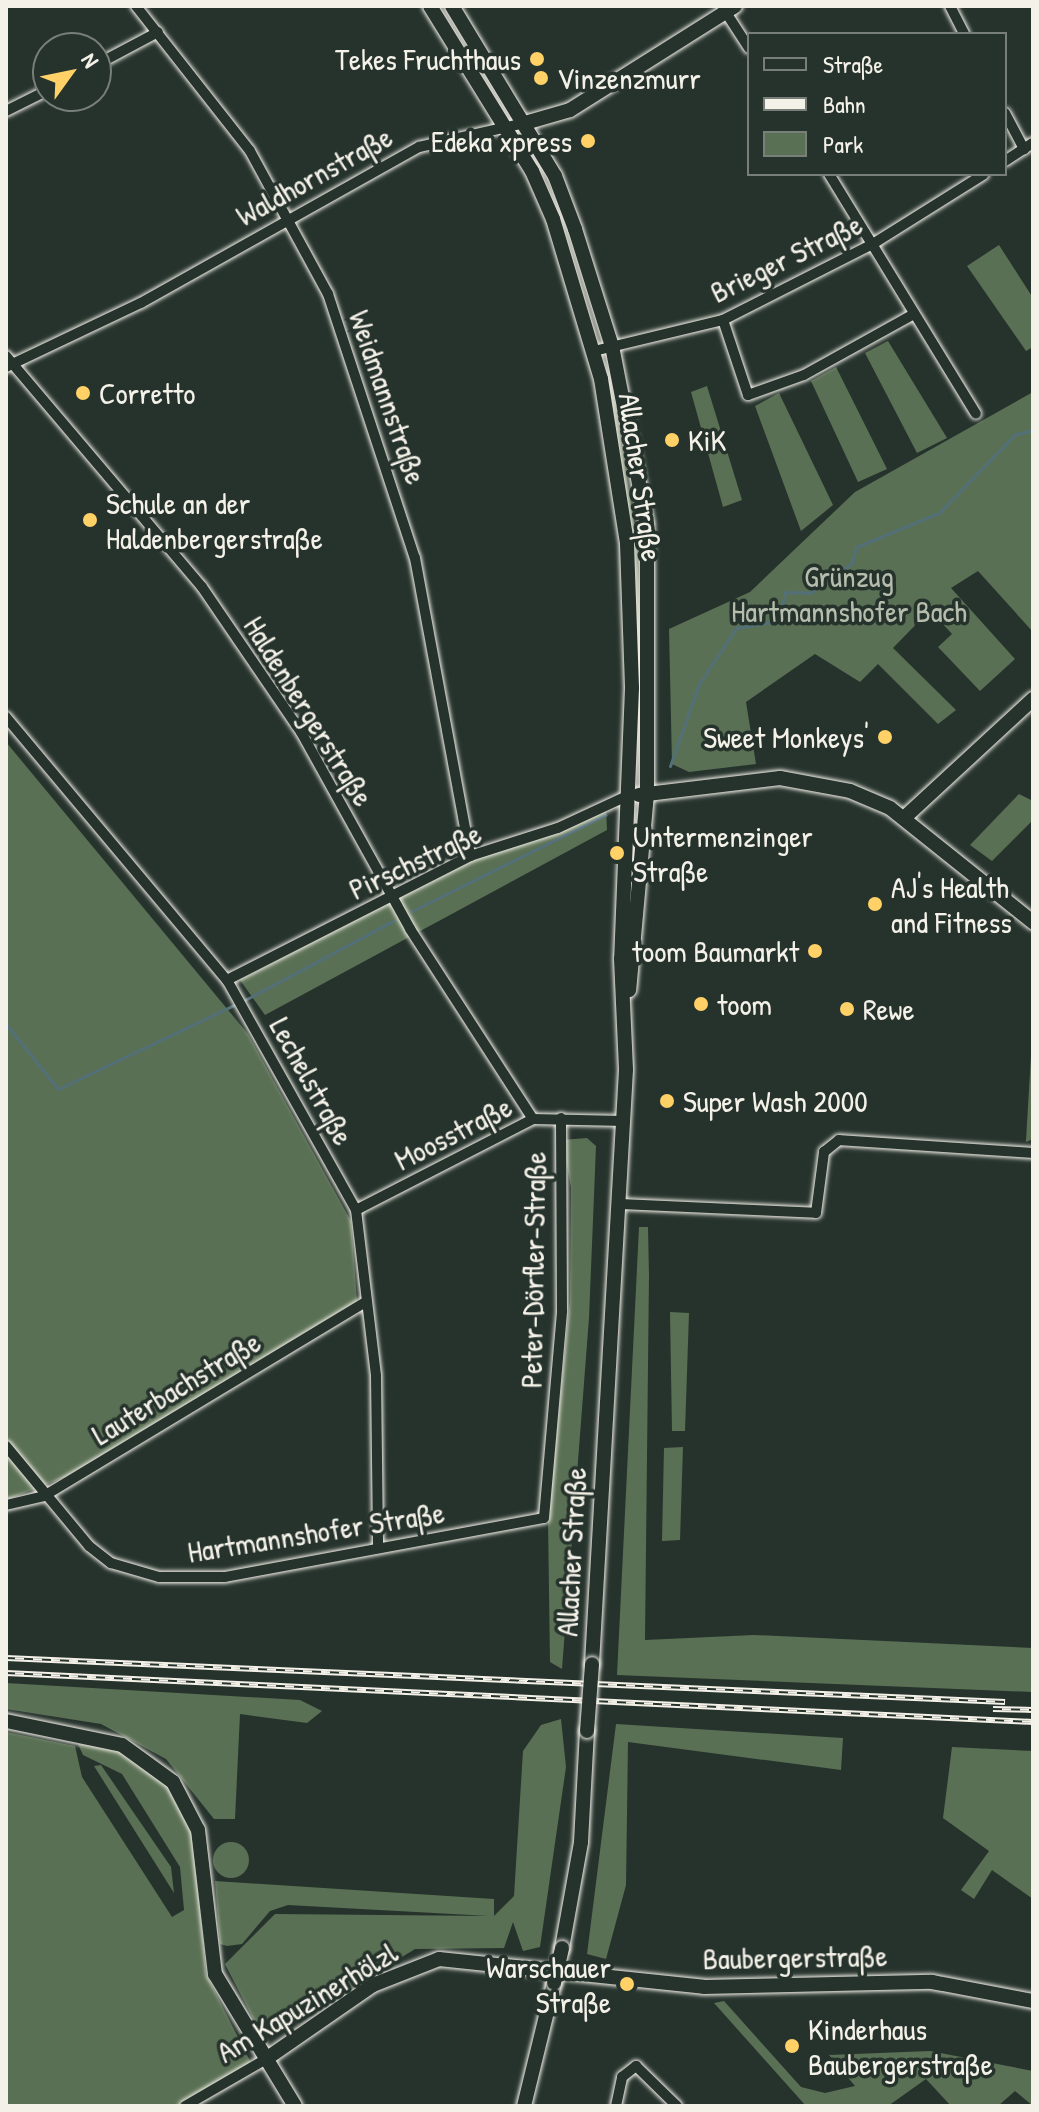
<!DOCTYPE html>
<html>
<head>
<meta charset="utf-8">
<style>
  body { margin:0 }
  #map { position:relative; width:1039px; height:2112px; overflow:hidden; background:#26332d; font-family:"Patrick Hand",sans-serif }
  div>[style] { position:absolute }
  .green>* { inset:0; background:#5a7054 }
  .round { border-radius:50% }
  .stream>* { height:3px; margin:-1.5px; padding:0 1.5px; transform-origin:1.5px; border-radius:1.5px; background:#537078 }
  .roads { filter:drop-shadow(0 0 2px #f4f1e8) drop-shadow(0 0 2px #f4f1e8) }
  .street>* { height:10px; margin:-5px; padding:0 5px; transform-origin:5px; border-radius:5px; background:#26332d }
  .secondary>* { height:14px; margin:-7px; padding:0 7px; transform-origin:7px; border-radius:7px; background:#26332d }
  .rail>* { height:6px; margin-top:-3px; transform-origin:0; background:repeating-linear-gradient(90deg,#26332d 0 9px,#f4f1e8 0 18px); box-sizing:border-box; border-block:2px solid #f4f1e8 }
  .bridges { filter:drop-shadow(0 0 2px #f4f1e8) drop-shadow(0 0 2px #f4f1e8) }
  .secondary-bridge>* { height:14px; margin:-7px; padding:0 7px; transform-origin:7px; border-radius:7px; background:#26332d }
  .dots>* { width:22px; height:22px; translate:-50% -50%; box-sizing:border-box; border:4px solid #26332d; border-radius:50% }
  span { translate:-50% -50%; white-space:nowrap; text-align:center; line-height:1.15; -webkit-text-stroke:7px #26332d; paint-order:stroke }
  .poi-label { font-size:30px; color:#f4f1e8 }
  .right { translate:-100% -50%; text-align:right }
  .left { translate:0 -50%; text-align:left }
  .street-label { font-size:30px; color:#f4f1e8 }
  .park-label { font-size:30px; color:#b6bdad }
  .frame { position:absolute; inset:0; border:8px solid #f4f1e8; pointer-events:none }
  .legend { position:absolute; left:747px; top:32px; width:260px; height:144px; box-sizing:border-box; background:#26332d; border:2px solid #787f78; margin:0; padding:10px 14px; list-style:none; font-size:24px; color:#f4f1e8 }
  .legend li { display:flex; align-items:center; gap:16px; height:40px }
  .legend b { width:40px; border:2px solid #787f78 }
  .north { position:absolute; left:32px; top:32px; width:80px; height:80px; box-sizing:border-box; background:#26332d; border:2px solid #787f78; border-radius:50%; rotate:57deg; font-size:22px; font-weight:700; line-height:32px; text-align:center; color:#f4f1e8 }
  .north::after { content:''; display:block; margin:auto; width:28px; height:36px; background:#ffd166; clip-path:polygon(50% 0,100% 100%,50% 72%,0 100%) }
</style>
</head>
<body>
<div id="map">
  <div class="green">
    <div style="clip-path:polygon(999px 245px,1033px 298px,1033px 347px,1026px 351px,967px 266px)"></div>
    <div style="clip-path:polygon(888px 341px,947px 438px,917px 453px,865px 353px)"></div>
    <div style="clip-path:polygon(836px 367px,887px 469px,858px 482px,811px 381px)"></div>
    <div style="clip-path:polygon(611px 381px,637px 541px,641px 659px,635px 776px,638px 658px,604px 382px)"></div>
    <div style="clip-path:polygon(707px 386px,742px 500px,723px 507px,691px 392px)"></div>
    <div style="clip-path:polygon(1033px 392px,1033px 632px,978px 571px,951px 588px,1015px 659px,980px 691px,938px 647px,952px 634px,930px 610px,893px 648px,956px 710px,938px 724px,878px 664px,860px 682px,815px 654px,746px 702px,756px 764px,689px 772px,672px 764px,669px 629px,750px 592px,855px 492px)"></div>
    <div style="clip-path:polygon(779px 393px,833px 505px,801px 531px,755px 406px)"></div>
    <div style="clip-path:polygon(6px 742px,248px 1034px,351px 1221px,357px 1301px,68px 1476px,6px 1500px)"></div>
    <div style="clip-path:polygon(1019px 794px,1033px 801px,1033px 820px,992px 861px,970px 845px)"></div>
    <div style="clip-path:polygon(606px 809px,607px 830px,265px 1015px,240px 980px,472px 858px)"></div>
    <div style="clip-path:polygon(1033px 1022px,1033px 1139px,1026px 1142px,1026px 1140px)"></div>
    <div style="clip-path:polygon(587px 1138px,596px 1146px,589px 1318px,562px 1669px,550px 1662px,548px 1520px,570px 1301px,571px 1187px,562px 1140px)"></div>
    <div style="clip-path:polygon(639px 1227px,648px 1227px,649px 1275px,645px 1640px,754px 1635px,1033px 1648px,1033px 1692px,617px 1675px)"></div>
    <div style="clip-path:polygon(670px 1312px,689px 1313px,685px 1431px,672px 1431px)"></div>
    <div style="clip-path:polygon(683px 1447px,680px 1540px,662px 1541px,664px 1448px)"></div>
    <div style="clip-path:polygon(6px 1683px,300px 1700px,322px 1711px,307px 1723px,240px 1714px,235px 1819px,214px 1819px,166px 1759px,101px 1724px,6px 1709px)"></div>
    <div style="clip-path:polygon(561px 1719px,566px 1767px,540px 1947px,523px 1951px,513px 1922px,504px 1948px,415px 1949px,277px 2034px,259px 2030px,225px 1964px,275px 1914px,489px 1916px,288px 1905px,270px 1911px,242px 1944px,227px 1946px,220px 1944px,215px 1881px,494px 1899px,494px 1916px,514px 1896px,523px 1751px,541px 1725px)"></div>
    <div style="clip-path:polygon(616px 1724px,843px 1738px,841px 1770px,628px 1742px,626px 1885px,606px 1959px,587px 1954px)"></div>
    <div style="clip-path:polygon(6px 1732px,75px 1746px,82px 1777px,172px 1917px,184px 1910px,180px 1867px,122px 1774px,83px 1755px,78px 1744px,118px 1748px,166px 1780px,192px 1825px,206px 1974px,252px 2065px,181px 2106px,6px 2106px)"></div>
    <div style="clip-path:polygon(952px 1747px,1033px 1751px,1033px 1899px,992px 1870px,974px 1899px,961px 1890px,989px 1851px,943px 1818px)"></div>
    <div style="clip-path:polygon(101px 1765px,171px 1867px,174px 1893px,94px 1766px)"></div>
    <div class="round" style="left:213px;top:1842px;width:36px;height:36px"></div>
    <div style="clip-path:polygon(724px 2001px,801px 2087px,825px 2093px,855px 2086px,829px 2055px,930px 2051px,1033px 2071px,1033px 2106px,1015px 2091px,998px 2106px,951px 2106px,926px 2079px,888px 2106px,806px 2106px,714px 2003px)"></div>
  </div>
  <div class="stream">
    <div style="left:670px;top:766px;width:87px;rotate:-70.5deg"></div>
    <div style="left:699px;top:684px;width:67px;rotate:-56.5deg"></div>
    <div style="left:736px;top:628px;width:44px;rotate:-9.2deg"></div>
    <div style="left:779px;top:621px;width:30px;rotate:-78deg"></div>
    <div style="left:785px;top:592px;width:25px;rotate:2deg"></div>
    <div style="left:810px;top:593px;width:52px;rotate:-35.5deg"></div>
    <div style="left:852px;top:563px;width:16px;rotate:-76deg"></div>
    <div style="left:856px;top:547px;width:90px;rotate:-22.3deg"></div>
    <div style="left:939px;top:513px;width:108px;rotate:-46.1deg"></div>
    <div style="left:1014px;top:435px;width:20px;rotate:-15deg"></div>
    <div style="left:412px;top:911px;width:216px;rotate:-26.4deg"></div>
    <div style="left:245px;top:1000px;width:168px;rotate:-28.1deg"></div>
    <div style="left:6px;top:1024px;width:83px;rotate:51.3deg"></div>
    <div style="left:58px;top:1089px;width:197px;rotate:-25.5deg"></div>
  </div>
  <div class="roads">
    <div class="street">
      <div style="left:136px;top:6px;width:184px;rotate:51.8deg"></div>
      <div style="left:250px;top:151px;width:163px;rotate:61.4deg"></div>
      <div style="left:328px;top:294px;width:278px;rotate:71.8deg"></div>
      <div style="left:415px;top:558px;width:303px;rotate:79.5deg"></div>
      <div style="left:950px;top:6px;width:31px;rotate:63deg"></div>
      <div style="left:723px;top:8px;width:48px;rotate:57deg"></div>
      <div style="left:96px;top:65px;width:70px;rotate:-28deg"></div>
      <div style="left:6px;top:111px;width:47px;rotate:-26.6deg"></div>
      <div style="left:1005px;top:113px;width:41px;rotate:62.2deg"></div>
      <div style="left:1005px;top:161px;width:33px;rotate:-33deg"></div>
      <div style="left:829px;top:174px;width:281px;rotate:58.5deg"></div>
      <div style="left:723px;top:320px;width:79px;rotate:71.6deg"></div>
      <div style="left:748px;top:395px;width:59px;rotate:-19.7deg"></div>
      <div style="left:804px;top:375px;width:126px;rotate:-29deg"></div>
      <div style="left:594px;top:351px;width:133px;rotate:-13.5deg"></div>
      <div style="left:723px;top:320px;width:166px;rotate:-26.9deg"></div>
      <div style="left:871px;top:245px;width:133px;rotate:-32.1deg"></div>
      <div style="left:6px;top:356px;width:303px;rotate:49.7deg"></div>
      <div style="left:202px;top:587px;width:176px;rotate:55.7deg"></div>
      <div style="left:301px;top:732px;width:225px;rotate:61deg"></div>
      <div style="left:410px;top:929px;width:226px;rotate:57.1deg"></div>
      <div style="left:6px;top:367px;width:149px;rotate:-25.4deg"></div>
      <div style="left:141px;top:303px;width:319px;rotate:-29.3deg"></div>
      <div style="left:419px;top:147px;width:109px;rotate:-12.8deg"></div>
      <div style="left:6px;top:717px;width:344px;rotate:50deg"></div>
      <div style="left:227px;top:980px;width:264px;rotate:60.7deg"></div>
      <div style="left:356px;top:1210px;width:167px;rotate:83.1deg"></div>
      <div style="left:376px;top:1376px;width:171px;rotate:89.3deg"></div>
      <div style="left:227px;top:980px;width:273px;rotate:-27deg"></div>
      <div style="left:470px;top:856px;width:92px;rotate:-17.7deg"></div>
      <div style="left:558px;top:828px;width:76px;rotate:-24.9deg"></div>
      <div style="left:620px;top:1204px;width:196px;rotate:2.6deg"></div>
      <div style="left:816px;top:1213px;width:62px;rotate:-82.5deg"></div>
      <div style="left:824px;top:1152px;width:19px;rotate:-39deg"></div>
      <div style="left:839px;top:1140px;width:194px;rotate:3.8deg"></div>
      <div style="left:356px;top:1210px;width:199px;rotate:-27.2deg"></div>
      <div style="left:533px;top:1119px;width:91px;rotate:1.3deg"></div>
      <div style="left:6px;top:1446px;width:130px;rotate:50.3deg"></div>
      <div style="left:89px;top:1546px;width:28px;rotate:38deg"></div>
      <div style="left:111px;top:1563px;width:50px;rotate:16.3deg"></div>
      <div style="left:159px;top:1577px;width:66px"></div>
      <div style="left:225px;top:1577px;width:324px;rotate:-10.5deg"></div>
      <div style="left:544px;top:1518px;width:208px;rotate:-85deg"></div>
      <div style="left:562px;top:1311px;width:193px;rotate:-90.3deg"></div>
      <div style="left:6px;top:1505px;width:39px;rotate:-13deg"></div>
      <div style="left:44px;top:1496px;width:376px;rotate:-31.1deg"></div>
      <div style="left:185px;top:2106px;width:94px;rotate:-30.1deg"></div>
      <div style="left:616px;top:2106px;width:30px;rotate:-78deg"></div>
      <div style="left:622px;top:2077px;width:18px;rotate:-38deg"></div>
      <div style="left:636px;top:2066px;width:57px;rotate:44.3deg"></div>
    </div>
    <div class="secondary">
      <div style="left:430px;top:6px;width:194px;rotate:58.3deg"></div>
      <div style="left:532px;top:171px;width:52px;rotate:66.4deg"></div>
      <div style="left:553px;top:219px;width:167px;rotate:73.3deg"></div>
      <div style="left:601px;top:379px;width:167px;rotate:81deg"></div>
      <div style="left:627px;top:544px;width:144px;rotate:88deg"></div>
      <div style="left:632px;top:688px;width:271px;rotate:92.3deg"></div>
      <div style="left:621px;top:959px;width:111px;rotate:87.4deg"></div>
      <div style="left:626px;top:1070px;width:595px;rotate:93.28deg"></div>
      <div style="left:452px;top:6px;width:199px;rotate:58.8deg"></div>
      <div style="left:555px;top:176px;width:57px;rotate:69.3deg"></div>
      <div style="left:575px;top:229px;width:123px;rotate:72.5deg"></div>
      <div style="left:612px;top:346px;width:181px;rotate:78.9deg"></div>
      <div style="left:647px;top:524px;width:270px;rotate:90deg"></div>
      <div style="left:647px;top:794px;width:197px;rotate:95.2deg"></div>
      <div style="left:525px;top:123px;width:47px;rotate:-16.1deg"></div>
      <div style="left:570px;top:110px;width:195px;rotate:-32.2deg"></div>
      <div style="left:639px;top:795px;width:142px;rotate:-6.9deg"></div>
      <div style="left:780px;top:778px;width:71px;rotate:10.5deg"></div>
      <div style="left:850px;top:791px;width:43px;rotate:23deg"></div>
      <div style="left:890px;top:808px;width:183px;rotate:38.6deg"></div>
      <div style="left:904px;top:818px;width:176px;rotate:-42.7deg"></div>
      <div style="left:6px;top:1721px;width:118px;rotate:11.7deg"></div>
      <div style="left:122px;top:1745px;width:63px;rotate:36deg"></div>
      <div style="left:173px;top:1782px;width:54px;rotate:62.5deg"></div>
      <div style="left:198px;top:1830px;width:145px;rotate:83.3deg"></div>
      <div style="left:215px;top:1974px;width:154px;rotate:58.8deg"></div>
      <div style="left:562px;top:1948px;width:108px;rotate:-79.8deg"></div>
      <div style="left:581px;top:1842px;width:111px;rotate:-86.9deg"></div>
      <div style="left:266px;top:2059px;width:130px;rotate:-34.7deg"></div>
      <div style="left:373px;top:1985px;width:71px;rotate:-21.5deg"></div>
      <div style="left:439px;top:1959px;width:266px;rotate:6deg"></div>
      <div style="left:704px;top:1987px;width:228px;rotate:-1.3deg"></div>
      <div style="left:932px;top:1982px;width:103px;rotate:10.7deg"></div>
      <div style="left:524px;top:2106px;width:127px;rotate:-76.3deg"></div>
    </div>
  </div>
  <div class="rail">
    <div style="left:6px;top:1658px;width:1000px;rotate:2.52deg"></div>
    <div style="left:6px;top:1673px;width:1028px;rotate:2.73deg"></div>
    <div style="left:993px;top:1709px;width:40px;rotate:1.4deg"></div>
  </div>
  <div class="bridges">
    <div class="secondary-bridge">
      <div style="left:587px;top:1731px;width:67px;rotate:-85.7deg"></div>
      <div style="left:554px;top:1983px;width:36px;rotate:-77deg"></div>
    </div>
  </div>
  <div class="dots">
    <div style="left:537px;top:59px;background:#ffd166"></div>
    <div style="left:541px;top:78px;background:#ffd166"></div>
    <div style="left:588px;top:141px;background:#ffd166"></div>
    <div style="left:83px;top:393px;background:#ffd166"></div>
    <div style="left:672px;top:440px;background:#ffd166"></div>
    <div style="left:90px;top:520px;background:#ffd166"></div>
    <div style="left:885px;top:737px;background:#ffd166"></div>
    <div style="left:617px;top:853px;background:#ffd166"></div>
    <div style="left:875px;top:904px;background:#ffd166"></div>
    <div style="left:815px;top:951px;background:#ffd166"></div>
    <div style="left:701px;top:1004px;background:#ffd166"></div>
    <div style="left:847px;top:1009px;background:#ffd166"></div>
    <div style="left:667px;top:1101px;background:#ffd166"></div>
    <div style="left:627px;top:1984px;background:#ffd166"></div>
    <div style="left:792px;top:2046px;background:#ffd166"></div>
  </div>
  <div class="poi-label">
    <span class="right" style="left:521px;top:59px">Tekes Fruchthaus</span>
    <span class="left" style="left:557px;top:78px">Vinzenzmurr</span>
    <span class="right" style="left:572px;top:141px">Edeka xpress</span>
    <span class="left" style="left:99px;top:393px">Corretto</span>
    <span class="left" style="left:688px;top:440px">KiK</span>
    <span class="left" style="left:106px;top:520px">Schule an der<br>Haldenbergerstraße</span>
    <span class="right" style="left:869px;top:737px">Sweet Monkeys'</span>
    <span class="left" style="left:633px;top:853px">Untermenzinger<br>Straße</span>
    <span class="left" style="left:891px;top:904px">AJ's Health<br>and Fitness</span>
    <span class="right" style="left:799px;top:951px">toom Baumarkt</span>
    <span class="left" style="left:717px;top:1004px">toom</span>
    <span class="left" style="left:863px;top:1009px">Rewe</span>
    <span class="left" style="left:683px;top:1101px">Super Wash 2000</span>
    <span class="right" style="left:611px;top:1984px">Warschauer<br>Straße</span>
    <span class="left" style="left:808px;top:2046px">Kinderhaus<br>Baubergerstraße</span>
  </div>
  <div class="street-label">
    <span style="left:314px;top:176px;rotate:-29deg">Waldhornstraße</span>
    <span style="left:786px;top:258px;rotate:-26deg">Brieger Straße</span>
    <span style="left:388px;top:397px;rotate:71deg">Weidmannstraße</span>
    <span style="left:641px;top:477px;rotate:82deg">Allacher Straße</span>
    <span style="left:309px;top:711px;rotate:58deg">Haldenbergerstraße</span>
    <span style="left:415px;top:861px;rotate:-25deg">Pirschstraße</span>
    <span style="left:312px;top:1081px;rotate:61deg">Lechelstraße</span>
    <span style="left:453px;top:1133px;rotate:-27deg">Moosstraße</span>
    <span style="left:533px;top:1270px;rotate:-89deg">Peter-Dörfler-Straße</span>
    <span style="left:176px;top:1388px;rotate:-31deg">Lauterbachstraße</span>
    <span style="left:316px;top:1532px;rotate:-9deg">Hartmannshofer Straße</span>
    <span style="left:571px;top:1552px;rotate:-87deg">Allacher Straße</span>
    <span style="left:795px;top:1957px;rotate:-1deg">Baubergerstraße</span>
    <span style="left:307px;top:2002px;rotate:-31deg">Am Kapuzinerhölzl</span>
  </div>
  <div class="park-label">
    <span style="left:849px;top:593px">Grünzug<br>Hartmannshofer Bach</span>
  </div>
  <div class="frame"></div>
  <ul class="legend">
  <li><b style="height:10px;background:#26332d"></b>Straße</li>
  <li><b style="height:10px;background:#f4f1e8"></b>Bahn</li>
  <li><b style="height:22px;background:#5a7054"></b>Park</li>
  </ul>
  <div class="north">N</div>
</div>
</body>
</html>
